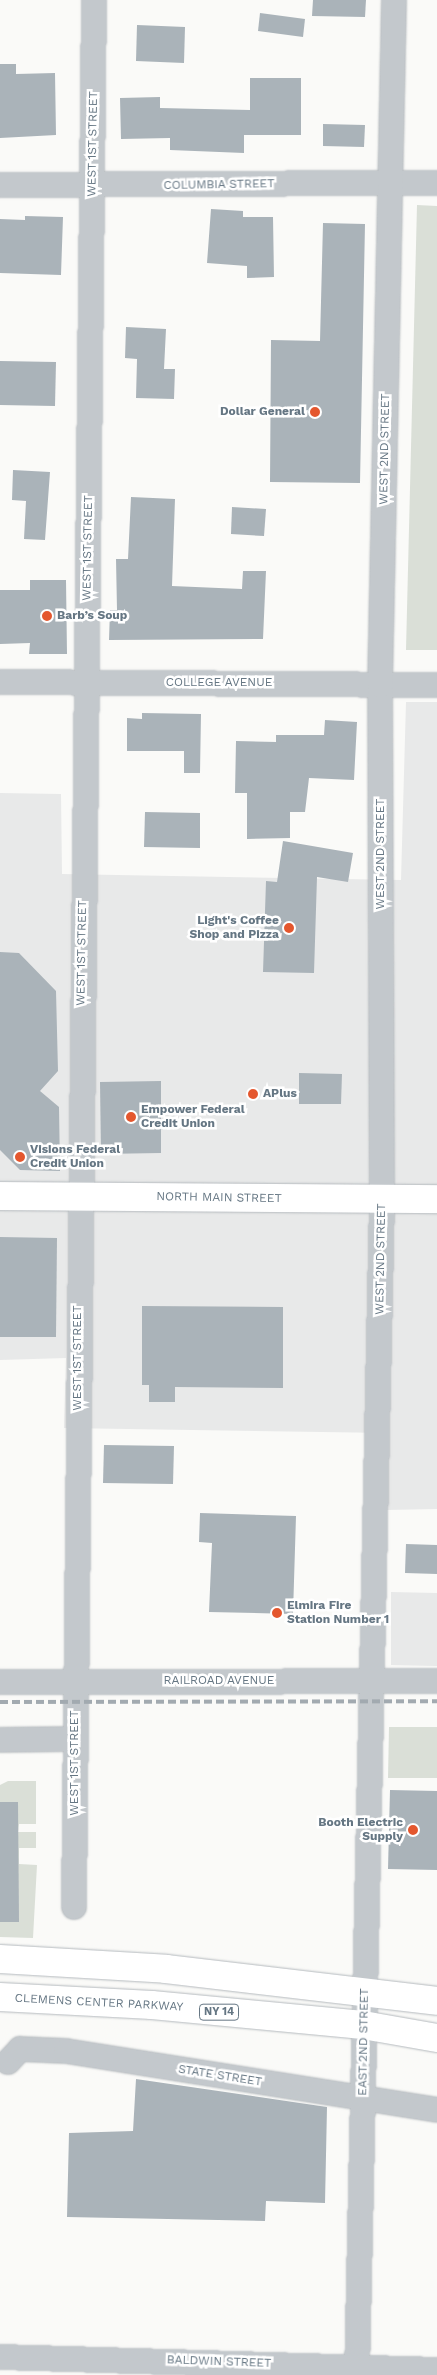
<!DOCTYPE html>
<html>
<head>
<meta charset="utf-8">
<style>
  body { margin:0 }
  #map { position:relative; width:437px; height:2375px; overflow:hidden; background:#fafaf8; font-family:"Work Sans",sans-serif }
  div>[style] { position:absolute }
  .built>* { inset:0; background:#e8e9e9 }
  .green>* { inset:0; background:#dadfd7 }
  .building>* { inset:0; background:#aab3b9 }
  .roads { filter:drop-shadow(0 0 1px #b5babe) drop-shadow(0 0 1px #b5babe) }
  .street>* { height:24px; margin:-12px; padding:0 12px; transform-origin:12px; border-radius:12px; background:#c3c8cc }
  .primary>* { height:28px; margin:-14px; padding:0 14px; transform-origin:14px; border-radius:14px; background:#fff }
  .rail>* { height:4px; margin-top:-2px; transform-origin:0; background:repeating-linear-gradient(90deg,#a2aab0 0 8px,transparent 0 12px) }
  .dots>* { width:14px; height:14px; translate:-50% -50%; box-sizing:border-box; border:2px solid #fff; border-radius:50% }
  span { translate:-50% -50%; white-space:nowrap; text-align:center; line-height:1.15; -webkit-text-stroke:5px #fff; paint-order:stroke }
  .shield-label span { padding:1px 4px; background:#fff; border:1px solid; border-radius:4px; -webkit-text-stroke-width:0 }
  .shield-label { font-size:11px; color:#657683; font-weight:700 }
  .street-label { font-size:12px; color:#657683 }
  .poi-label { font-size:12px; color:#657683; font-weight:700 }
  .right { translate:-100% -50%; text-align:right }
  .left { translate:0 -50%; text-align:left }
</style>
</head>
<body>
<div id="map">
  <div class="built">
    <div style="clip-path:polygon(406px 702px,437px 702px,437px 1509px,386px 1510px,389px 1433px,64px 1428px,66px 1358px,0 1360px,0 793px,61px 794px,62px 874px,401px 880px)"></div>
    <div style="clip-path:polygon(391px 1592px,437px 1593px,437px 1666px,391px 1665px)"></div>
  </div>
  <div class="green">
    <div style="clip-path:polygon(417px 205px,437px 206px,437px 650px,406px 650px)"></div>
    <div style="clip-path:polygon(389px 1727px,437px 1727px,437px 1778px,388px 1778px)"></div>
    <div style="clip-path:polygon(8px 1781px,36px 1781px,36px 1824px,19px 1824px,18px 1832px,36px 1832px,36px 1848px,19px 1848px,19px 1864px,37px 1865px,33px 1938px,0 1937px,0 1785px)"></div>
  </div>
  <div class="building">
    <div style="clip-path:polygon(313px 0,366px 0,365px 17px,312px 16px)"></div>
    <div style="clip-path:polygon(260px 13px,305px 19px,303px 37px,258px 31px)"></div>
    <div style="clip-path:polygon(137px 25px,185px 27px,184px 63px,136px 61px)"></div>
    <div style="clip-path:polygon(0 64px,16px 64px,16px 74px,55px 73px,56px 135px,0 138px)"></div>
    <div style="clip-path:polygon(250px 78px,301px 78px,301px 135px,244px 135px,244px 153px,170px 150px,170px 138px,121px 139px,120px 98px,160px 97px,160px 108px,250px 110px)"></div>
    <div style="clip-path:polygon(323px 124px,365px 125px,364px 147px,323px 146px)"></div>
    <div style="clip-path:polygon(211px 209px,243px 211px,243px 217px,273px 217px,274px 277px,247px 278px,247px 266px,207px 263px)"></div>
    <div style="clip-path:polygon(25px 216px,63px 217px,61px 275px,0 273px,0 219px,25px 220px)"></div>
    <div style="clip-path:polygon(323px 223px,365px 224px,360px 483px,270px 482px,271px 340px,320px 341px)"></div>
    <div style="clip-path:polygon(126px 327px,166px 329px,164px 369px,175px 369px,174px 399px,136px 398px,137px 359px,125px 358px)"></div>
    <div style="clip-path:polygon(0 361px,56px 362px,55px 406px,0 405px)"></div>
    <div style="clip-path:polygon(13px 470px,50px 472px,45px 540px,24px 539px,26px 501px,12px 500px)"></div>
    <div style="clip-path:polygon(131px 497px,175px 499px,172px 586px,242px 589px,243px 571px,266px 571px,263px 639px,109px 640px,110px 610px,117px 610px,116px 559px,128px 559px)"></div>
    <div style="clip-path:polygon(232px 507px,266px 509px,264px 536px,231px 534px)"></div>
    <div style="clip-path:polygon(30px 580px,66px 580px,67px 654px,29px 654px,30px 643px,0 644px,0 590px,30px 590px)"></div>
    <div style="clip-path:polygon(142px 713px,201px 714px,200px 773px,184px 773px,184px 751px,127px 751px,127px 718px,142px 719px)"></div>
    <div style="clip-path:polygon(325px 720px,357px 722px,354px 780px,309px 778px,305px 812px,290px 812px,290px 838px,247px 839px,247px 793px,235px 793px,236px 741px,276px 742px,276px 735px,324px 735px)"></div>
    <div style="clip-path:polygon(145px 812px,200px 813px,200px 848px,144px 847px)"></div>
    <div style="clip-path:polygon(283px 841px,353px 853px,348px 882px,317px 877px,314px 973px,263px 972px,266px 881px,277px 882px)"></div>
    <div style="clip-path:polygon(0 952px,19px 953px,56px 991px,58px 1071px,40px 1091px,59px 1107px,60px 1171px,20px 1170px,0 1150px)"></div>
    <div style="clip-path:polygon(299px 1073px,342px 1074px,341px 1104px,299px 1104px)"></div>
    <div style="clip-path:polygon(161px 1081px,161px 1153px,101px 1154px,100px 1082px)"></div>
    <div style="clip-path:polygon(0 1237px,57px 1238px,56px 1337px,0 1337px)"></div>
    <div style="clip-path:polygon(142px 1306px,283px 1307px,283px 1388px,175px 1387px,175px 1402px,149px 1402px,149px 1385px,142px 1385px)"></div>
    <div style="clip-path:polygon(104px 1445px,174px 1446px,173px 1484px,103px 1483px)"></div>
    <div style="clip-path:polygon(200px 1513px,296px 1516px,293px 1614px,209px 1612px,212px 1543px,199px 1542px)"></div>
    <div style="clip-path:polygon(406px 1544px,437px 1545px,437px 1574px,405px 1573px)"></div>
    <div style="clip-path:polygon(390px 1790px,437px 1791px,437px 1870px,388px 1869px)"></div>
    <div style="clip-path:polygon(0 1802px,18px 1802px,19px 1922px,0 1922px)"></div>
    <div style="clip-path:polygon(136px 2079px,327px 2107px,325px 2203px,266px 2201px,265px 2221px,67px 2217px,69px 2133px,133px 2131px)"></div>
  </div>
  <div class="roads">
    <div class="street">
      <div style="left:0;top:185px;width:437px;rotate:-0.3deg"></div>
      <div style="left:0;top:682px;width:437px;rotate:0.4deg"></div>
      <div style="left:0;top:1682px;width:437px;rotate:-0.1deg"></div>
      <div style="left:0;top:1740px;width:75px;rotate:-0.8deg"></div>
      <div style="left:74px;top:1907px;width:1907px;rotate:-89.4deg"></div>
      <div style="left:8px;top:2062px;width:18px;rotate:-47deg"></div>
      <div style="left:20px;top:2049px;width:46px;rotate:2.5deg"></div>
      <div style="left:66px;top:2051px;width:376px;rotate:9deg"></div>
      <div style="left:0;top:2357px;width:437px;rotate:1.7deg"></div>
      <div style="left:357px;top:2375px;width:1176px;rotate:-88.78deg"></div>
      <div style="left:382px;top:1199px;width:514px;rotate:-90.22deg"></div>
      <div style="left:380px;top:685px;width:685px;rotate:-88.83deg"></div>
    </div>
    <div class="primary">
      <div style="left:0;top:1196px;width:437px;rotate:0.4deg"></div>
      <div style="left:0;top:1959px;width:166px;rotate:3.4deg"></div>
      <div style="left:166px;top:1969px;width:273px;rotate:6.7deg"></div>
      <div style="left:0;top:1997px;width:152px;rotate:3deg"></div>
      <div style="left:152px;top:2005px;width:212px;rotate:5.4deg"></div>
      <div style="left:363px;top:2025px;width:75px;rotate:10deg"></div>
    </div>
  </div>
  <div class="rail">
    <div style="left:0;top:1702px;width:437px;rotate:-0.1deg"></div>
  </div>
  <div class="dots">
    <div style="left:315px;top:412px;background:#e4572e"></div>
    <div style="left:47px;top:616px;background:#e4572e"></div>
    <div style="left:289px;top:928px;background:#e4572e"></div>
    <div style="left:253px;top:1094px;background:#e4572e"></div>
    <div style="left:131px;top:1117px;background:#e4572e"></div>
    <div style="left:20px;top:1157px;background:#e4572e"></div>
    <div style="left:277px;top:1613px;background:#e4572e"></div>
    <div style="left:413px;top:1830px;background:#e4572e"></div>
  </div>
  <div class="shield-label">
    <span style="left:219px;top:2012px">NY 14</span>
  </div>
  <div class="street-label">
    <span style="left:93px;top:144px;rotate:-89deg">WEST 1ST STREET</span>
    <span style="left:219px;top:185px;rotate:-1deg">COLUMBIA STREET</span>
    <span style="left:385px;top:449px;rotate:-89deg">WEST 2ND STREET</span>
    <span style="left:88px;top:548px;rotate:-89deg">WEST 1ST STREET</span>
    <span style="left:219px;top:683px">COLLEGE AVENUE</span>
    <span style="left:381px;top:854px;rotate:-90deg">WEST 2ND STREET</span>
    <span style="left:82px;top:953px;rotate:-89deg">WEST 1ST STREET</span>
    <span style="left:219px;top:1198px;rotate:1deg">NORTH MAIN STREET</span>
    <span style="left:381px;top:1259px;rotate:-89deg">WEST 2ND STREET</span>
    <span style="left:78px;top:1358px;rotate:-90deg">WEST 1ST STREET</span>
    <span style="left:219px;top:1681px">RAILROAD AVENUE</span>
    <span style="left:75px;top:1763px;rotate:-90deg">WEST 1ST STREET</span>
    <span style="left:99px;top:2003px;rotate:3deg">CLEMENS CENTER PARKWAY</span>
    <span style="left:364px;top:2042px;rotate:-89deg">EAST 2ND STREET</span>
    <span style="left:220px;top:2076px;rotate:9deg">STATE STREET</span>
    <span style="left:219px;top:2362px;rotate:2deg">BALDWIN STREET</span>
  </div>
  <div class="poi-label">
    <span class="right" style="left:305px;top:412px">Dollar General</span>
    <span class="left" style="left:57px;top:616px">Barb’s Soup</span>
    <span class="right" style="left:279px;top:928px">Light's Coffee<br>Shop and Pizza</span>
    <span class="left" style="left:263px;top:1094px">APlus</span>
    <span class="left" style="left:141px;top:1117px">Empower Federal<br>Credit Union</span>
    <span class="left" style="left:30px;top:1157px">Visions Federal<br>Credit Union</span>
    <span class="left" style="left:287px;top:1613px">Elmira Fire<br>Station Number 1</span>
    <span class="right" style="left:403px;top:1830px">Booth Electric<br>Supply</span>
  </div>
</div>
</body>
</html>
